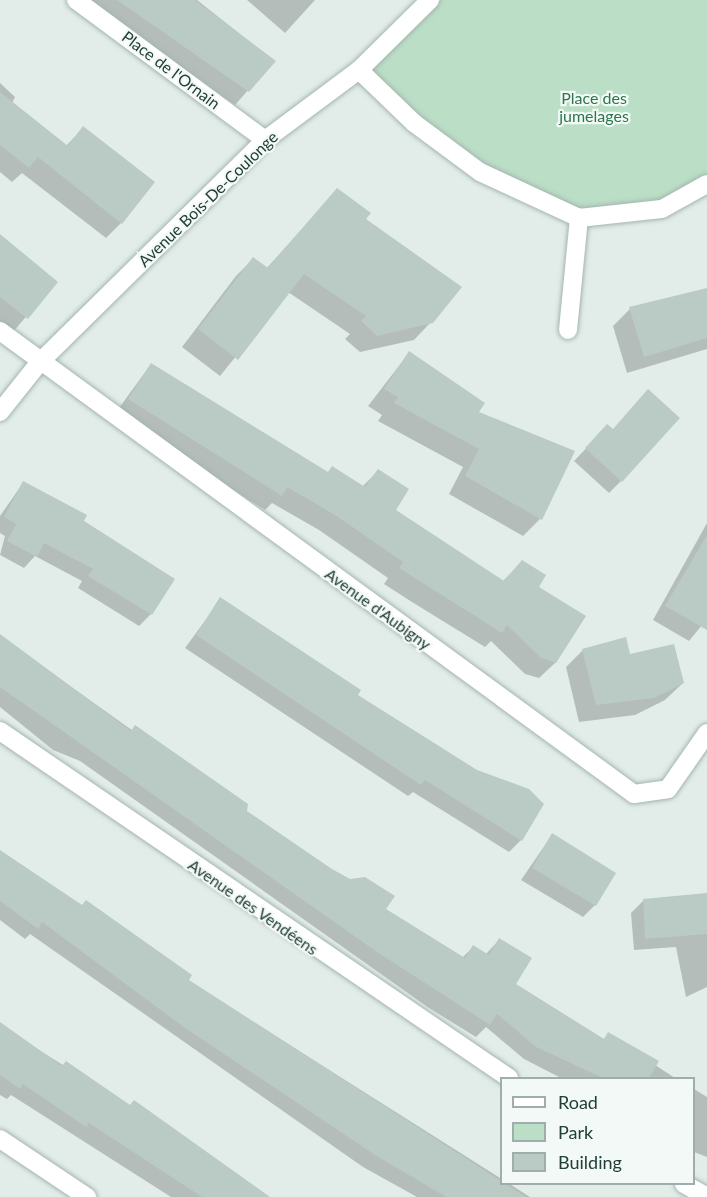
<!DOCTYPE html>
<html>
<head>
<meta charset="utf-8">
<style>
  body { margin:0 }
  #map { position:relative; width:707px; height:1197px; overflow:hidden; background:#e2ede9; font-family:Lato,sans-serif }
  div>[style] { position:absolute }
  .green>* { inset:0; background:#bbdec6 }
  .shadow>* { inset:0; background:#0003 }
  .building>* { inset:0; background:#bacac5 }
  .roads { filter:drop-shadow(0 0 2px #a5b5b0) drop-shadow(0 0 2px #a5b5b0) }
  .minor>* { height:18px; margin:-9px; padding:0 9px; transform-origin:9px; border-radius:9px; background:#fff }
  span { translate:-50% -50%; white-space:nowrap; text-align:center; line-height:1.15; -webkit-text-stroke:4.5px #f3f9f6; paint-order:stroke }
  .street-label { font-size:16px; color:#223e38 }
  .park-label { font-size:16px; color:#2b764c }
  .legend { position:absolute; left:500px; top:1077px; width:195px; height:108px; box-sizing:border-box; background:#f3f9f6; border:2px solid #9faeaa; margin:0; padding:8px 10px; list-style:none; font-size:18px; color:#223e38 }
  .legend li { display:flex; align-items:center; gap:12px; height:30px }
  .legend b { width:30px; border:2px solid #9faeaa }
</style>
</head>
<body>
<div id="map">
  <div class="green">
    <div style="clip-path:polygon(430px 0,707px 0,707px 184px,662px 209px,579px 218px,480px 172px,359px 70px)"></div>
  </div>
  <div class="shadow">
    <div style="clip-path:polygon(87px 0,197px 0,274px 61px,235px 105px)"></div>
    <div style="clip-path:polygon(247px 0,315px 0,285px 33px)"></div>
    <div style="clip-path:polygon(0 83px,15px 97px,12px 103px,66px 146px,83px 128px,121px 223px,106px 238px,22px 173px,12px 182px,0 172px)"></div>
    <div style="clip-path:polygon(337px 190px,364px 219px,431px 322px,414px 340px,360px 352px,345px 339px,350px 334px,288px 292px,220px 376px,182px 347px,236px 276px,253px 259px,266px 269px)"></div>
    <div style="clip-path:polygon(0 236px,56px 282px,12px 333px,0 323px)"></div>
    <div style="clip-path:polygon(707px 290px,707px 349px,627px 373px,613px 326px,630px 309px)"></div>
    <div style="clip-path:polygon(409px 353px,477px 413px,540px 519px,523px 536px,449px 494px,463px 467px,378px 421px,382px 415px,368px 406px)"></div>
    <div style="clip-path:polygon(151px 364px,327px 473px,362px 487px,378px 471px,394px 511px,502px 582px,522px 562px,537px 587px,584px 616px,555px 663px,539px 678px,525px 674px,491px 641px,485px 647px,412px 602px,384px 584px,388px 578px,319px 530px,272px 503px,265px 510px,114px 415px)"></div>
    <div style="clip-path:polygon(596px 438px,621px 481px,609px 493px,574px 461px)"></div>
    <div style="clip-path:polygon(23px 483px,82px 522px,151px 614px,139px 626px,78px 588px,82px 581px,35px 556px,24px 568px,0 555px,5px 536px,0 533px,0 516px)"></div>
    <div style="clip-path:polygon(707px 523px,707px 619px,689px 641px,653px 620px)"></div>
    <div style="clip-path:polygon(221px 599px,356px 695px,521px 840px,509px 852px,413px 792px,408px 796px,185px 648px)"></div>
    <div style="clip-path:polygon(0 636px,384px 910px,462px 958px,473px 947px,486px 954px,499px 940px,514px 984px,603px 1040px,608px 1034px,675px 1078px,561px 1078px,524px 1059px,486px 1027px,476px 1037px,429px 1008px,80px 761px,53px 750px,0 707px)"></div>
    <div style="clip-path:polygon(583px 650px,683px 683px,665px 700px,635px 715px,579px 722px,566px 667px)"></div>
    <div style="clip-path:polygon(552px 835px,595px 905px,583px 917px,521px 880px)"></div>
    <div style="clip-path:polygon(0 851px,187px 980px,530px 1197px,417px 1197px,363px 1167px,30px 934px,25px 939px,0 920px)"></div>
    <div style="clip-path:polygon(707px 895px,707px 987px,686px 997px,676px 947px,634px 950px,631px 913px,643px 901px)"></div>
    <div style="clip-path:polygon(0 1026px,129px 1106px,134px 1102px,267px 1197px,171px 1197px,11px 1095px,7px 1099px,0 1095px)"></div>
    <div style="clip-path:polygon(694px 1089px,707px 1097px,707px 1157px,694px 1152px)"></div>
  </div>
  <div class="building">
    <div style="clip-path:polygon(117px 0,195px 0,276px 61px,249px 92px)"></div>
    <div style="clip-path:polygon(0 92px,68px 146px,83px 126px,155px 182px,122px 224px,38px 157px,29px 168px,0 145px)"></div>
    <div style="clip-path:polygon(337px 188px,371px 213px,366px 219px,462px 287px,433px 323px,377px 336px,361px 321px,366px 316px,304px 274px,238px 360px,198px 329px,253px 257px,268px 268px)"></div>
    <div style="clip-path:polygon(0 234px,58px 282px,28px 319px,0 297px)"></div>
    <div style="clip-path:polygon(707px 288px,707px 338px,644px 357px,629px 307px)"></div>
    <div style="clip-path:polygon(409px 351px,485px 403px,479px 412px,575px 451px,542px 520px,465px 476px,479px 449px,394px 403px,398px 397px,384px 389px)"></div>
    <div style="clip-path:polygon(151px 363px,328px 472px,332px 466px,365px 487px,378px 469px,409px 489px,396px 510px,504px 581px,522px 560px,546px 575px,539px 587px,586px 616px,556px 663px,541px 658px,507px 625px,502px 633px,399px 568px,403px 562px,335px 515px,287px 487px,282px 496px,128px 399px)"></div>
    <div style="clip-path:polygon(648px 389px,680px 418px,622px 482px,585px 448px,607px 424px,613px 429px)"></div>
    <div style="clip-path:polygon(23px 481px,87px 515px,84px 521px,175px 579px,152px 615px,88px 576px,93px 569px,44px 543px,37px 557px,7px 541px,16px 524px,4px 517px)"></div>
    <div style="clip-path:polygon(707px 535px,707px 630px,665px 606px)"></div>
    <div style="clip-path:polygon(220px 597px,361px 690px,358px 695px,477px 770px,529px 789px,544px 804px,522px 841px,425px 780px,421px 785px,410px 778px,196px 635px)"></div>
    <div style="clip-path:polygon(0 634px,131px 731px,135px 725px,248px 804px,247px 811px,332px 869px,350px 879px,365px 877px,395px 896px,386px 909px,465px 958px,473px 945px,489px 955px,499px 938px,532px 958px,516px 984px,604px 1039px,608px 1032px,659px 1061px,649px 1078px,603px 1078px,536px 1047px,497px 1014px,490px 1025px,377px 952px,0 687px)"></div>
    <div style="clip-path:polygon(626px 637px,630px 654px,674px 644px,684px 683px,654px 698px,596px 705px,582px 649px)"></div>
    <div style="clip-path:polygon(552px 833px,616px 873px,596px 906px,532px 868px)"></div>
    <div style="clip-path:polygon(0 850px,82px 905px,86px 900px,192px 975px,189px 980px,526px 1197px,446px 1197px,375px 1155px,185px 1028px,42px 922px,38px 929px,0 901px)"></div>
    <div style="clip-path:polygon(707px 893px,707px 934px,645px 939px,643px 899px)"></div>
    <div style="clip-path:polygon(0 1022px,62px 1066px,66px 1061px,130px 1105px,134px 1100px,270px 1197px,202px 1197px,89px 1123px,86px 1127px,23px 1084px,20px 1089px,0 1075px)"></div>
  </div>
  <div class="roads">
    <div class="minor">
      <div style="left:76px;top:0;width:235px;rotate:36.5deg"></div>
      <div style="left:359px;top:70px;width:76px;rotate:43.9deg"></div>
      <div style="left:414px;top:123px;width:82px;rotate:36.6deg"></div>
      <div style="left:480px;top:172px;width:109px;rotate:24.9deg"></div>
      <div style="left:579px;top:218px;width:83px;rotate:-6.2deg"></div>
      <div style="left:662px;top:209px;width:51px;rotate:-29.1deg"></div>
      <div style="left:568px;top:330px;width:113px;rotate:-84.4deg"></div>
      <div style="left:0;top:331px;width:785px;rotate:36.14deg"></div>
      <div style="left:634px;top:794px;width:34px;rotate:-8deg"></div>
      <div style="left:668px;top:789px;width:68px;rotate:-55.1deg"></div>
      <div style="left:0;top:412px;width:63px;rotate:-51.5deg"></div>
      <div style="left:39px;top:363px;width:317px;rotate:-44.6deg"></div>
      <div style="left:265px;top:140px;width:117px;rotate:-36.7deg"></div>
      <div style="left:359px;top:70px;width:100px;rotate:-44.6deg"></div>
      <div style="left:0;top:731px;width:616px;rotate:34.28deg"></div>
      <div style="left:0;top:1139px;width:105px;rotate:33.7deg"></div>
      <div style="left:684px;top:1184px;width:26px;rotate:29deg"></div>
    </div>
  </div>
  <div class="street-label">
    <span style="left:171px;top:70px;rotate:37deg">Place de l'Ornain</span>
    <span style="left:208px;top:199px;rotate:-44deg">Avenue Bois-De-Coulonge</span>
    <span style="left:378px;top:609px;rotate:36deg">Avenue d'Aubigny</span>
    <span style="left:253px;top:907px;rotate:35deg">Avenue des Vendéens</span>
  </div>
  <div class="park-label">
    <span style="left:594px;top:107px">Place des<br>jumelages</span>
  </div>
  <ul class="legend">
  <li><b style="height:8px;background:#fff"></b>Road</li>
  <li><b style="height:16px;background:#bbdec6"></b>Park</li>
  <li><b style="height:16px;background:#bacac5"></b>Building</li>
  </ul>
</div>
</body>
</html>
